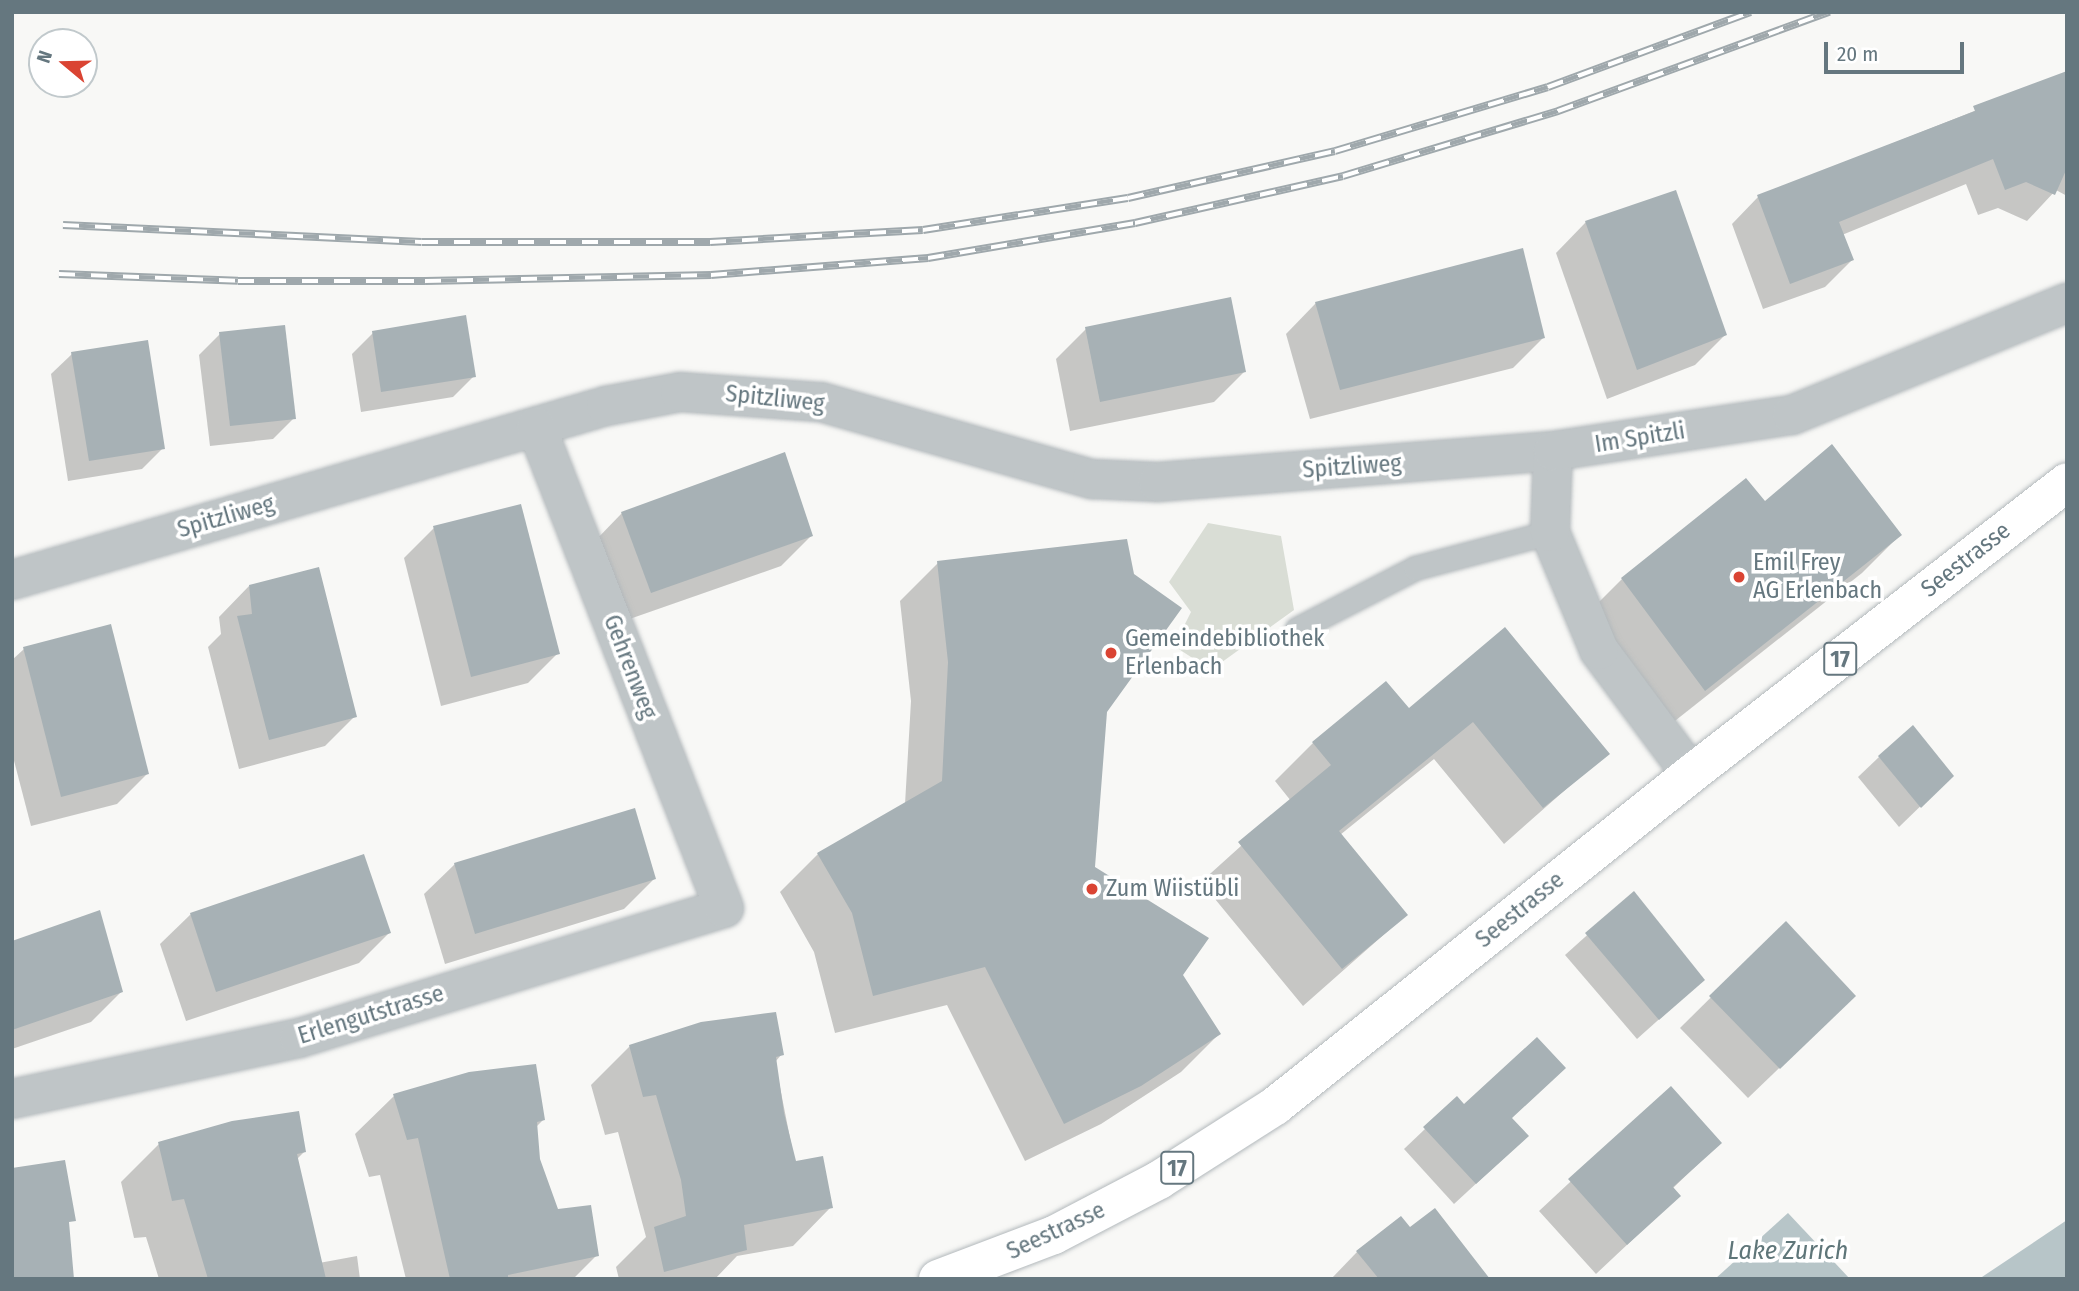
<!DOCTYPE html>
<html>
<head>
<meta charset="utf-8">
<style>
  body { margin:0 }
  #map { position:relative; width:2079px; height:1291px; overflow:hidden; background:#f8f8f6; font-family:"Fira Sans Condensed",sans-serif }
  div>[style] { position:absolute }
  .green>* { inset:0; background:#d9ddd5 }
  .water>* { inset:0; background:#b7c5c8 }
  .shadow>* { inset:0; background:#0003 }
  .building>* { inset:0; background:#a7b1b5 }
  .roads { filter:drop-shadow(0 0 2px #b3b9bc) drop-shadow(0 0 2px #b3b9bc) }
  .service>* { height:23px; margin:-11.5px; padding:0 11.5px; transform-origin:11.5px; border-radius:11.5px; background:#bfc5c7 }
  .minor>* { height:38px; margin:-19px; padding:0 19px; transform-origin:19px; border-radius:19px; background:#bfc5c7 }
  .primary>* { height:38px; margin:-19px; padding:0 19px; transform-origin:19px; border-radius:19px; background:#fff }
  .rail>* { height:8px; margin-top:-4px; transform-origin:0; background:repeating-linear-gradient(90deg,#fff 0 16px,#9fa8ac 0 32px); box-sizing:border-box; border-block:2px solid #9fa8ac }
  .dots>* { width:19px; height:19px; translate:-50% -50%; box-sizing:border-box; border:4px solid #fff; border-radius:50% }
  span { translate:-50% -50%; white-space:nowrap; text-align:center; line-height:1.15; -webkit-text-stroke:7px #fff; paint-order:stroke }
  .shield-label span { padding:2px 5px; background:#fff; border:2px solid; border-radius:5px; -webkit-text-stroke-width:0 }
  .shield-label { font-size:23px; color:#65777f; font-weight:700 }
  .street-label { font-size:24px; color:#65777f }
  .poi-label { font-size:24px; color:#65777f }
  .left { translate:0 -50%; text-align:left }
  .water-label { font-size:26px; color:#5f7679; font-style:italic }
  .frame { position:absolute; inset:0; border:14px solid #65777f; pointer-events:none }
  .north { position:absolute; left:28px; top:28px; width:70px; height:70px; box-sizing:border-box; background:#fff; border:2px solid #c1c9cc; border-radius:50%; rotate:289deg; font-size:19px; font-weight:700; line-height:28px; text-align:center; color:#65777f }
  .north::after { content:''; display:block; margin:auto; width:24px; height:32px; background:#da4433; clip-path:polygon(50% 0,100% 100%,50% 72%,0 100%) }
  .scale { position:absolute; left:1824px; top:42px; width:140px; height:32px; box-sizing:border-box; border:4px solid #65777f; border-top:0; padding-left:9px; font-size:21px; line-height:24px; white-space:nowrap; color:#65777f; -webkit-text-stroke:5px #fff; paint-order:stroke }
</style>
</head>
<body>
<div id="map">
  <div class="green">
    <div style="clip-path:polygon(1208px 523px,1281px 536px,1294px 610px,1211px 670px,1174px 646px,1191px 612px,1169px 582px)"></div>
  </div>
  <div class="water">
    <div style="clip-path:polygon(1788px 1213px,1850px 1279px,1715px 1279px)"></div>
    <div style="clip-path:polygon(2067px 1220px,2067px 1279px,1979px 1279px)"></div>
  </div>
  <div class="shadow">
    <div style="clip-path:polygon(2067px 74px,2067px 196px,2056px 190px,2027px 221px,1998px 208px,1978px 215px,1966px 184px,1842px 235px,1852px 260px,1825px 287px,1763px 309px,1732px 224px,1758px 197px)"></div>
    <div style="clip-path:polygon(1586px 222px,1725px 335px,1695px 365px,1607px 399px,1556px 253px)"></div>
    <div style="clip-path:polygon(1316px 303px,1543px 338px,1513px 368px,1310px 419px,1286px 334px)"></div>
    <div style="clip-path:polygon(1086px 329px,1244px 372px,1214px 402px,1070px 431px,1056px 359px)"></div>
    <div style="clip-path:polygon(373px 333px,474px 376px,453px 397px,361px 412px,352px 354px)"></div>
    <div style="clip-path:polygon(220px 334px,294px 418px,273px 439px,210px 446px,199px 355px)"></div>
    <div style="clip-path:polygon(72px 354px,163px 448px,142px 469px,68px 481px,51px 374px)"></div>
    <div style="clip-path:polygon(1765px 503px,1900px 535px,1862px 573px,1666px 728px,1584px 617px,1622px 579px)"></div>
    <div style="clip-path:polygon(622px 513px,811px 536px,781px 566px,621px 622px,592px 544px)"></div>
    <div style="clip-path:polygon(434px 528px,558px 653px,528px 683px,441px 706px,404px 558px)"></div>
    <div style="clip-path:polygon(938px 563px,1106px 712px,1093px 868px,1219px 1034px,1181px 1072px,1101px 1124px,1025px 1161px,947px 1005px,835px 1033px,814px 952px,780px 892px,818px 854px,905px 804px,911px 701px,900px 601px)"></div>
    <div style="clip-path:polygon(249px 586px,355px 716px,325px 746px,239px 769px,208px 647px,221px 634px,219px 617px)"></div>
    <div style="clip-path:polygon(1505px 630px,1607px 753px,1504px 844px,1434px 759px,1340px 835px,1406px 915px,1303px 1006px,1201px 882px,1291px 801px,1275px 781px,1313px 743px,1386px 683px,1409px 710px)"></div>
    <div style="clip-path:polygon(24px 649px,147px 774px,117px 804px,31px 826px,12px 753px,12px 660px)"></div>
    <div style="clip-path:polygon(1879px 757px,1931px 796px,1899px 827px,1858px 777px)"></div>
    <div style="clip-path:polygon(455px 864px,654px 879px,624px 909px,445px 964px,424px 894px)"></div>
    <div style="clip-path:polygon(1634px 893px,1703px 980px,1637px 1039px,1565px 955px)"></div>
    <div style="clip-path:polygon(191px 914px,389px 933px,359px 963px,186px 1021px,160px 944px)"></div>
    <div style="clip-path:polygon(1786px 923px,1823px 1026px,1748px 1098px,1680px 1028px)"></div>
    <div style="clip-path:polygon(12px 943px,121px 992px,91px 1022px,12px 1049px)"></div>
    <div style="clip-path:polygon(630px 1046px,782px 1054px,775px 1062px,795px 1163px,831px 1207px,793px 1246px,737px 1256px,715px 1279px,619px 1279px,616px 1267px,646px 1237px,618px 1132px,605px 1135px,591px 1085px)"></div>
    <div style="clip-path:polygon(1671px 1088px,1720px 1143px,1672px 1189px,1679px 1196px,1596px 1274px,1539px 1211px)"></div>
    <div style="clip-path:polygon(394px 1096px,543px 1120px,536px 1127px,538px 1159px,557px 1211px,597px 1255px,573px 1279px,406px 1279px,380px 1175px,369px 1177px,355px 1134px)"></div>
    <div style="clip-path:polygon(1464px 1107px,1510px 1118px,1506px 1156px,1454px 1204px,1404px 1149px,1425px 1129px)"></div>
    <div style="clip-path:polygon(159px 1144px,305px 1151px,296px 1160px,319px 1263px,357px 1256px,360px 1279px,159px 1279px,146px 1237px,134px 1238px,121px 1182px)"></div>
    <div style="clip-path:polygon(1410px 1230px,1487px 1279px,1331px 1279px,1357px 1252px)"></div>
  </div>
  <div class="building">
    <div style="clip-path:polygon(2067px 71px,2067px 168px,2055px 195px,2026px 182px,2005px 190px,1993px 159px,1839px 222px,1854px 260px,1790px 284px,1757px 195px,1975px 111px,1973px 106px)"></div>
    <div style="clip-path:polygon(1676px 190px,1727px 335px,1637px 370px,1585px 221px)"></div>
    <div style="clip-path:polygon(1523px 248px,1545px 338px,1340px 390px,1315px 302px)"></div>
    <div style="clip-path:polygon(1231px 297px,1246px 372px,1100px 402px,1085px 327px)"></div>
    <div style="clip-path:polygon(466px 315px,476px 377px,381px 392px,372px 331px)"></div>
    <div style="clip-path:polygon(285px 325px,296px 419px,230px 426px,219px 332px)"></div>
    <div style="clip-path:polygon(148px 340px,165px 449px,89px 461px,71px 352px)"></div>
    <div style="clip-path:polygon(1832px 444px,1902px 535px,1705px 691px,1621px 578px,1746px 478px,1765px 501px)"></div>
    <div style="clip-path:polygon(785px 452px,813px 536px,651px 593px,621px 512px)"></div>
    <div style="clip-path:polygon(521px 504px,560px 654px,471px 677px,433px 526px)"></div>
    <div style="clip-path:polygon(1127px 539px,1134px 574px,1182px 608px,1107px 712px,1095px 867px,1209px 938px,1183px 975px,1221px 1034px,1141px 1086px,1064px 1124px,985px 967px,873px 996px,852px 913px,817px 853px,942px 781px,948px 662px,937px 561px)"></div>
    <div style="clip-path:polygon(319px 567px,357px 717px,269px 740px,237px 616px,252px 614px,249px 585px)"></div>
    <div style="clip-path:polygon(111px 624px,149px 774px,61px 797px,23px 647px)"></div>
    <div style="clip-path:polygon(1505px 627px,1610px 754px,1543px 808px,1473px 722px,1339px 831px,1408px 915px,1342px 969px,1238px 842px,1331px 765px,1312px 742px,1386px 681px,1409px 708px)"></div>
    <div style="clip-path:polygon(1913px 725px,1954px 776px,1921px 808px,1878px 756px)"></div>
    <div style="clip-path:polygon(635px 808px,656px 879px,475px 934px,454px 863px)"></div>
    <div style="clip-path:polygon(364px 854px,391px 933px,216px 992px,190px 913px)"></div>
    <div style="clip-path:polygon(1634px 891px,1705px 980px,1659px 1020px,1585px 933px)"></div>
    <div style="clip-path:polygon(100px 910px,123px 992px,12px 1030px,12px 941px)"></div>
    <div style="clip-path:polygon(1786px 921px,1856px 996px,1780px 1069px,1709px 996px)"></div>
    <div style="clip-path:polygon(776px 1012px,784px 1055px,776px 1057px,784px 1113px,796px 1161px,823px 1156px,833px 1208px,744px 1225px,747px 1250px,664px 1272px,654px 1227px,686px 1216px,681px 1180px,656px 1095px,643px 1097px,629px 1045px,701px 1022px)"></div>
    <div style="clip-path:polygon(1537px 1037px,1566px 1068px,1512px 1118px,1529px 1136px,1476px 1184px,1423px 1127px,1457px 1096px,1464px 1104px)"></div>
    <div style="clip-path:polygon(536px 1064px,545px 1120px,537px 1122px,540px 1159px,558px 1209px,591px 1205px,599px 1256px,508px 1275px,508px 1279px,450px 1279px,418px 1138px,407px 1140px,393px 1094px,469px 1072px)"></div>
    <div style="clip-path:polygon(1671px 1086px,1722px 1143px,1673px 1187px,1681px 1196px,1627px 1245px,1568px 1179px)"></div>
    <div style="clip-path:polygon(299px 1111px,306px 1152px,297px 1154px,326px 1279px,208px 1279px,184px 1199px,172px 1201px,158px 1142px,232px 1121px)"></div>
    <div style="clip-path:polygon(65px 1160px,76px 1221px,69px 1222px,74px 1279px,12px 1279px,12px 1168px)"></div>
    <div style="clip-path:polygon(1435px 1208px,1490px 1279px,1379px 1279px,1356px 1251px,1401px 1216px,1410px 1227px)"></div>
  </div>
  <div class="roads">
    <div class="service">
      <div style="left:1297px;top:629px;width:133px;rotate:-27.3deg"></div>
      <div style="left:1415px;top:568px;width:140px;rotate:-14.9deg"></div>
    </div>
    <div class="minor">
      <div style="left:12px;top:580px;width:619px;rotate:-16.33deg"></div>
      <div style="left:606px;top:406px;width:75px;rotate:-10.7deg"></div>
      <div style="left:680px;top:392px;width:141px;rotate:4.1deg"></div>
      <div style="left:821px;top:402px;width:282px;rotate:15.9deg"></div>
      <div style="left:1092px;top:479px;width:66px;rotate:2.6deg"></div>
      <div style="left:1158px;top:482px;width:396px;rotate:-4.5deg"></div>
      <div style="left:1691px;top:774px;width:154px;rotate:-126.6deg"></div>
      <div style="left:1599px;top:650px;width:128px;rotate:-112.6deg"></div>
      <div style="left:1550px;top:532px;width:81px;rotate:-87.9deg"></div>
      <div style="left:1553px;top:451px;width:242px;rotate:-8.6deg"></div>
      <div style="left:1792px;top:415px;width:297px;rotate:-22.2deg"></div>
      <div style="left:12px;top:1099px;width:293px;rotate:-12deg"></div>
      <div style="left:299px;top:1038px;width:444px;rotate:-17deg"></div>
      <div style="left:724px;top:908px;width:517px;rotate:-111.31deg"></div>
    </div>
    <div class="primary">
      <div style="left:938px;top:1279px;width:124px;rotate:-20.8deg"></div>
      <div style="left:1054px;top:1235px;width:119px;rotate:-27.6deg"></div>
      <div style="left:1159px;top:1180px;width:138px;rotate:-32.5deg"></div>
      <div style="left:1275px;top:1106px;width:532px;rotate:-38.59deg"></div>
      <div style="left:1691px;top:774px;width:476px;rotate:-37.8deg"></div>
    </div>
  </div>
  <div class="rail">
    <div style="left:63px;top:225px;width:359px;rotate:2.7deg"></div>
    <div style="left:422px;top:242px;width:288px"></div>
    <div style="left:710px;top:242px;width:213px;rotate:-3.2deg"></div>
    <div style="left:923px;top:230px;width:207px;rotate:-8.9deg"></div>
    <div style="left:1128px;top:198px;width:212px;rotate:-12.8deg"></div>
    <div style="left:1335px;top:151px;width:222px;rotate:-16.7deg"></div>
    <div style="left:1548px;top:87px;width:216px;rotate:-20.3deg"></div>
    <div style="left:59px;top:274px;width:179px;rotate:2.2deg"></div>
    <div style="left:238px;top:281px;width:187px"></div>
    <div style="left:425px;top:281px;width:286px;rotate:-1.2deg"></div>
    <div style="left:711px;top:275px;width:218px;rotate:-4.5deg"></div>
    <div style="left:928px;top:258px;width:210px;rotate:-9.6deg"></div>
    <div style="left:1135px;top:223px;width:213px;rotate:-12.7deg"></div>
    <div style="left:1343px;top:176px;width:225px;rotate:-16.8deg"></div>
    <div style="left:1558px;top:111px;width:289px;rotate:-20.1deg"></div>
  </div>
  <div class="dots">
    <div style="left:1739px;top:577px;background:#da4433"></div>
    <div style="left:1111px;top:653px;background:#da4433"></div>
    <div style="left:1092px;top:889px;background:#da4433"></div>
  </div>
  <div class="shield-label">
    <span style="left:1840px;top:659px">17</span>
    <span style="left:1177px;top:1168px">17</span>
  </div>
  <div class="street-label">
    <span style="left:775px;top:399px;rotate:6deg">Spitzliweg</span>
    <span style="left:1640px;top:438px;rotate:-9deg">Im Spitzli</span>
    <span style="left:1352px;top:467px;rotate:-4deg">Spitzliweg</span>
    <span style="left:226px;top:517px;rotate:-16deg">Spitzliweg</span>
    <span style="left:1966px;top:560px;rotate:-38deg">Seestrasse</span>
    <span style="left:630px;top:667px;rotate:69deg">Gehrenweg</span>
    <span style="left:1520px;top:910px;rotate:-39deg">Seestrasse</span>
    <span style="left:371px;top:1015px;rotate:-17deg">Erlengutstrasse</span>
    <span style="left:1056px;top:1231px;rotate:-25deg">Seestrasse</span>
  </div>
  <div class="poi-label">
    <span class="left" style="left:1753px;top:577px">Emil Frey<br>AG Erlenbach</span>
    <span class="left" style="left:1125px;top:653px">Gemeindebibliothek<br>Erlenbach</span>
    <span class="left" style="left:1106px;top:889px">Zum Wiistübli</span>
  </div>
  <div class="water-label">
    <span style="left:1788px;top:1251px">Lake Zurich</span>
  </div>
  <div class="frame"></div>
  <div class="north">N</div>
  <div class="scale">20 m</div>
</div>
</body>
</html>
